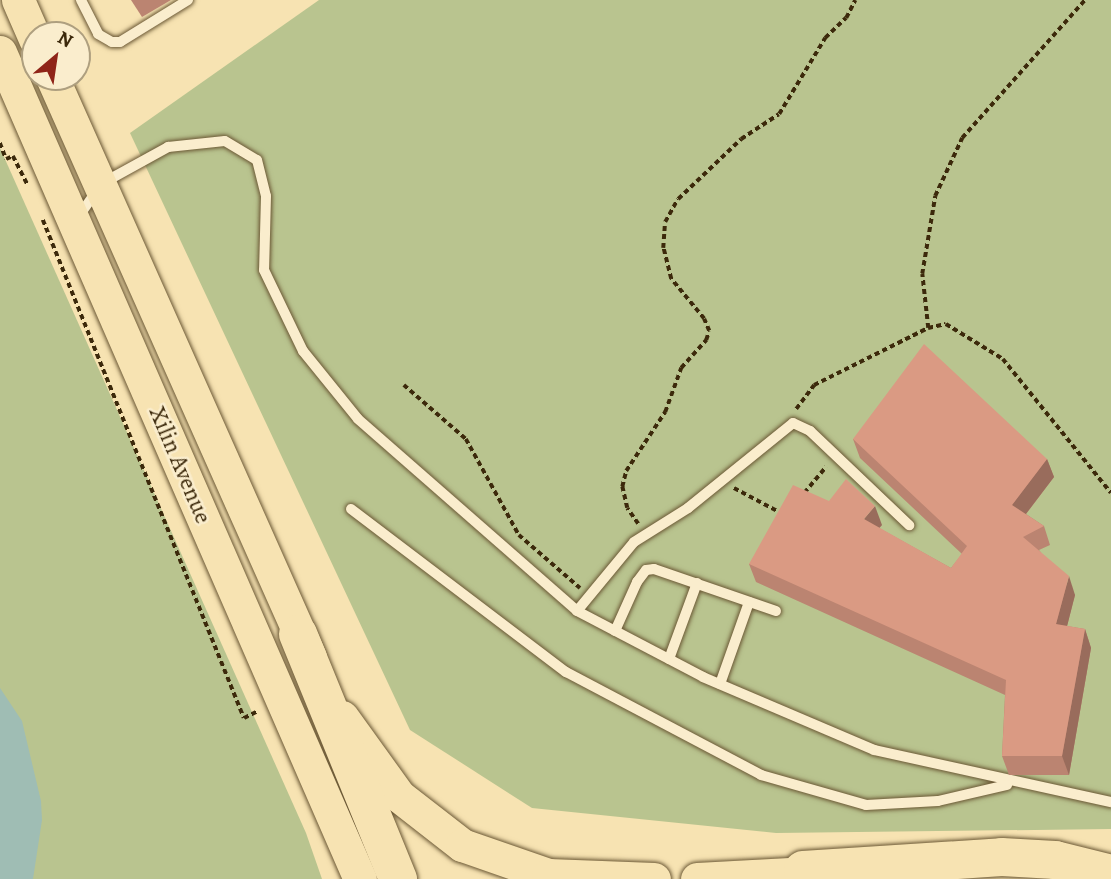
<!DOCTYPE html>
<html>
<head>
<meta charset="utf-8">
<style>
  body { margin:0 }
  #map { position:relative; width:1111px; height:879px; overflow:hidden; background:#f7e3b2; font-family:Alegreya,serif }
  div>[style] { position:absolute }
  .green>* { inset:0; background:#b9c48f }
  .water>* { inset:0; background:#9fbdb4 }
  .path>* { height:3.5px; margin-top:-1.75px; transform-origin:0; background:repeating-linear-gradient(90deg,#3c290b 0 5px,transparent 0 8.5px) }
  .roads { filter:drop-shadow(0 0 2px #6b5835) drop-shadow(0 0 2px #6b5835) }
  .service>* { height:10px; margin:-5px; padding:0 5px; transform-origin:5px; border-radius:5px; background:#faedcd }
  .primary>* { height:33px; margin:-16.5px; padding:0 16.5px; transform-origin:16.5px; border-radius:16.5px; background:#f7e3b2 }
  .motorway>* { height:38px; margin:-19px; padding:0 19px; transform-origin:19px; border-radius:19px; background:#f7e3b2 }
  .wall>* { inset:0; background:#bb8471 }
  .shaded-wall>* { inset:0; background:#996c5c }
  .building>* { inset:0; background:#da9a83 }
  span { translate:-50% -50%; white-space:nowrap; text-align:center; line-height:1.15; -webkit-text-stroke:5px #faedcd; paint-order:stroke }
  .street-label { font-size:24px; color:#3c290b }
  .north { position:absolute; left:21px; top:21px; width:70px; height:70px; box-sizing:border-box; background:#faedcd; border:2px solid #ae9f7f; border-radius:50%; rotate:29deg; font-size:19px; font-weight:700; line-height:28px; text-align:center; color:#3c290b }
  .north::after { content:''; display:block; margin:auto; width:24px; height:32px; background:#8f2418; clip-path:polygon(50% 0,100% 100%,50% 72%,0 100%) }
</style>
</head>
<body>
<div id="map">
  <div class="green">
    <div style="clip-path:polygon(319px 0,1111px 0,1111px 829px,776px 833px,532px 808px,410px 730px,130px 133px)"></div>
    <div style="clip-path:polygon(0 148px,306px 833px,322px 879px,0 879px)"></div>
  </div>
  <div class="water">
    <div style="clip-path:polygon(0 688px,22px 721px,41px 801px,42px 820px,33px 879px,0 879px)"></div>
  </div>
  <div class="path">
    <div style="left:0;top:143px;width:17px;rotate:69deg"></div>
    <div style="left:6px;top:159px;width:8px;rotate:-23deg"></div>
    <div style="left:13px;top:156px;width:31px;rotate:63deg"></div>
    <div style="left:43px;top:220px;width:537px;rotate:68.02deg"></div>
    <div style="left:244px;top:718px;width:16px;rotate:-27deg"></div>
    <div style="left:928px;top:328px;width:18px;rotate:-13deg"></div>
    <div style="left:946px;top:324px;width:67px;rotate:31.6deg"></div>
    <div style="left:1003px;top:359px;width:172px;rotate:51.1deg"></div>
    <div style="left:404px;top:385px;width:82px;rotate:41.1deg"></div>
    <div style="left:466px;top:439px;width:110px;rotate:61.1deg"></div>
    <div style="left:519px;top:535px;width:81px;rotate:41deg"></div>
    <div style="left:796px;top:409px;width:30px;rotate:-53deg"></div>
    <div style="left:814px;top:385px;width:127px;rotate:-26.6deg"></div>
    <div style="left:928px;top:328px;width:54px;rotate:-96.3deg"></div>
    <div style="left:922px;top:274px;width:79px;rotate:-80.5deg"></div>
    <div style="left:935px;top:196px;width:64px;rotate:-65deg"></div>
    <div style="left:962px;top:138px;width:185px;rotate:-48.3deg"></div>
    <div style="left:734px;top:488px;width:55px;rotate:28deg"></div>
    <div style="left:804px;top:493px;width:34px;rotate:-50deg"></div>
    <div style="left:638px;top:524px;width:19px;rotate:-125deg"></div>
    <div style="left:627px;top:508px;width:22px;rotate:-103deg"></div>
    <div style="left:622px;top:487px;width:16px;rotate:-76deg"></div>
    <div style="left:626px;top:471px;width:71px;rotate:-56.5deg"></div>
    <div style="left:665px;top:412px;width:47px;rotate:-70deg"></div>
    <div style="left:681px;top:368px;width:38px;rotate:-48deg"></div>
    <div style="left:706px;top:340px;width:9px;rotate:-72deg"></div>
    <div style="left:709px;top:331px;width:13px;rotate:-113deg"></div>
    <div style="left:704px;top:319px;width:52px;rotate:-129.5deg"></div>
    <div style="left:671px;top:279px;width:32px;rotate:-104deg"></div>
    <div style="left:663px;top:248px;width:26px;rotate:-86deg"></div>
    <div style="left:665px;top:222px;width:26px;rotate:-61deg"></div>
    <div style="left:678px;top:199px;width:87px;rotate:-43.6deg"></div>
    <div style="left:741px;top:139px;width:45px;rotate:-33.3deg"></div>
    <div style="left:779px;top:114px;width:89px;rotate:-58.8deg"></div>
    <div style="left:825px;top:38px;width:29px;rotate:-44deg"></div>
    <div style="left:846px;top:18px;width:20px;rotate:-63deg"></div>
  </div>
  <div class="roads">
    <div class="service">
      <div style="left:81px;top:0;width:38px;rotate:63deg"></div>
      <div style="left:98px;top:34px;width:16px;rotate:30deg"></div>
      <div style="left:112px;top:42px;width:8px"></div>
      <div style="left:120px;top:42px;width:80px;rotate:-31.7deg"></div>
      <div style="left:79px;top:216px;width:39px;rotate:-55deg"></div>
      <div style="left:101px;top:184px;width:77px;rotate:-28.9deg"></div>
      <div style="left:168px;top:147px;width:57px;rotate:-6deg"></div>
      <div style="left:225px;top:141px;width:37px;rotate:31deg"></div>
      <div style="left:257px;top:160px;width:37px;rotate:76deg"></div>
      <div style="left:266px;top:196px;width:74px;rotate:91.5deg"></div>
      <div style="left:264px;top:270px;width:90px;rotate:64.3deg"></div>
      <div style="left:303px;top:351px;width:87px;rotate:51deg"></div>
      <div style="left:358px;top:419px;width:291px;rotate:41.2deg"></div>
      <div style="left:577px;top:611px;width:142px;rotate:27.6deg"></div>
      <div style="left:703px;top:677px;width:186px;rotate:23.1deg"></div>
      <div style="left:874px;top:750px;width:243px;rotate:12.4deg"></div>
      <div style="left:351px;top:509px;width:270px;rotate:37.2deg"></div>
      <div style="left:566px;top:672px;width:221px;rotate:27.8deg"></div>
      <div style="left:761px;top:775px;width:109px;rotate:15.9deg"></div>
      <div style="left:866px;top:805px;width:72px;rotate:-3.2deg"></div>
      <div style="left:938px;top:801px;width:71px;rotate:-13.1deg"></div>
      <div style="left:577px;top:611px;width:89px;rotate:-50.4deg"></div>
      <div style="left:634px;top:542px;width:64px;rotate:-32.2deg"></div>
      <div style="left:688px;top:508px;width:135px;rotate:-39deg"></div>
      <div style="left:793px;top:423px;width:19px;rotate:25deg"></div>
      <div style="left:810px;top:431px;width:137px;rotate:43.5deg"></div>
      <div style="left:615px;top:631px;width:54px;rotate:-65.8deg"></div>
      <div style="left:637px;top:582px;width:15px;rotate:-53deg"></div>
      <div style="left:646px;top:570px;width:8px;rotate:-7deg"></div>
      <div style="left:654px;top:569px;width:129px;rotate:19deg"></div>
      <div style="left:669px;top:659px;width:81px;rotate:-69.8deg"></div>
      <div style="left:720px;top:684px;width:87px;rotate:-70.5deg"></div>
    </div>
    <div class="primary">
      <div style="left:18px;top:0;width:43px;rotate:66.4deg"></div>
      <div style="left:0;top:52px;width:902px;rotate:66.48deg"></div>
      <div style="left:52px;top:77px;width:635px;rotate:66.02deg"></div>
      <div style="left:342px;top:717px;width:97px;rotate:54.2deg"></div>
      <div style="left:399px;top:796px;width:80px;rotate:37.9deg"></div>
      <div style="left:462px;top:845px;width:91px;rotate:19.2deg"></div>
      <div style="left:548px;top:875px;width:106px;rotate:2.2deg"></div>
      <div style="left:697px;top:879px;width:130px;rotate:-3.1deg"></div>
    </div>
    <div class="motorway">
      <div style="left:298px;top:634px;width:265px;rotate:67.8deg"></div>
      <div style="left:803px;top:870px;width:199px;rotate:-3.7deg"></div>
      <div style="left:1002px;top:857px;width:53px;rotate:3.2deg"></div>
      <div style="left:1055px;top:860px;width:58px;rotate:14deg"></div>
    </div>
  </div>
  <div class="wall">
    <div style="clip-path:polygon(131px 0,171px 0,142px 17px)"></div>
    <div style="clip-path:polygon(853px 439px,1047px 459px,1054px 477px,1026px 514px,1044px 526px,1050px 545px,1039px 550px,1075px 595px,1067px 626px,1085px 629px,1091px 648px,1069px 775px,1009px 775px,1002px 756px,1005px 695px,756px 582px,749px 564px,882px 525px,879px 528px,951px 568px,962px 554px,860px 458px)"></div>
  </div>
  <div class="shaded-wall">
    <div style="clip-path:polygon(1047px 459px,1054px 477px,1019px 523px,1012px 505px)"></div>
    <div style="clip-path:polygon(875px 506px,882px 525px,871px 537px,864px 519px)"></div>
    <div style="clip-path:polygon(1069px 576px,1075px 595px,1063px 642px,1056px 624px)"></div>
    <div style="clip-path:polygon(1085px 629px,1091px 648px,1069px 775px,1062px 756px)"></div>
  </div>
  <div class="building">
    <div style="clip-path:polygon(924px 344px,1047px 459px,1012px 505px,1044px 526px,1023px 537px,1069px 576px,1056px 624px,1085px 629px,1062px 756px,1002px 756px,1006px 680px,749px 564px,793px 485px,829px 501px,846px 479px,875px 506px,864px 519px,951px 568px,967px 546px,853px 439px)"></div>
  </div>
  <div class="street-label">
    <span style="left:180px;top:465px;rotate:67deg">Xilin Avenue</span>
  </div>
  <div class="north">N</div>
</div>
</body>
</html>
